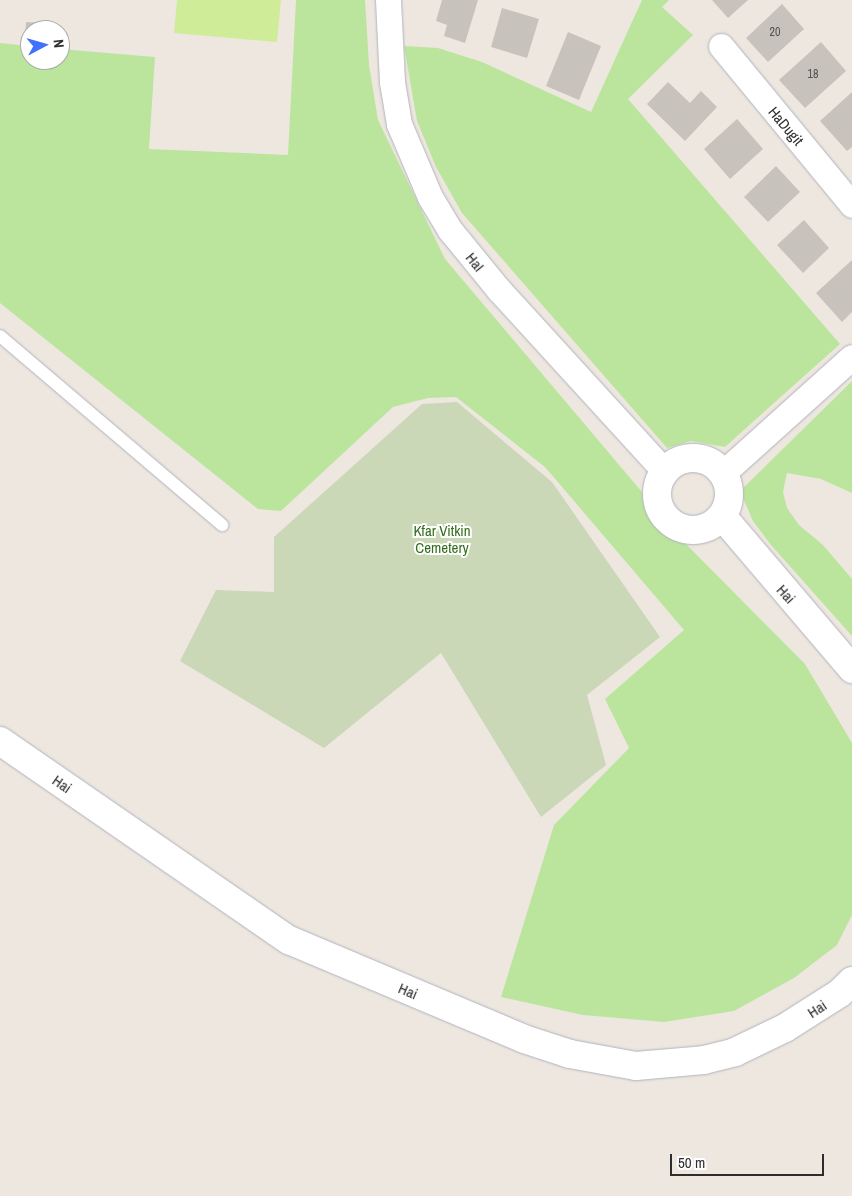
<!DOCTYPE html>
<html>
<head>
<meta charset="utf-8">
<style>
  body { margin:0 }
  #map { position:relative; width:852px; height:1196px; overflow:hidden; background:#eee7e0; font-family:"Archivo Narrow",sans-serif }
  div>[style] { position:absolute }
  .green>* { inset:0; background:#bbe59d }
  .cemetery>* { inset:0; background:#cad8b7 }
  .pitch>* { inset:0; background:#cfec99 }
  .building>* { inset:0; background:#c7c2bb }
  .roads { filter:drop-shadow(0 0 1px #b0b3bd) drop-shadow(0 0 1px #b0b3bd) }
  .lane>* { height:12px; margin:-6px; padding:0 6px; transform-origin:6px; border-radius:6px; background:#fff }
  .street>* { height:25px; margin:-12.5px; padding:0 12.5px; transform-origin:12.5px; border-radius:12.5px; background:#fff }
  .secondary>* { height:28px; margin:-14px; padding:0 14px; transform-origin:14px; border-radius:14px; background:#fff }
  .secondary>.ring { margin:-14px; padding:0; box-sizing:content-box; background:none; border:28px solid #fff; border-radius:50% }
  span { translate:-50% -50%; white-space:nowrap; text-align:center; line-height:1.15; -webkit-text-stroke:4px #fff; paint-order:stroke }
  .number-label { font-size:12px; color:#545250 }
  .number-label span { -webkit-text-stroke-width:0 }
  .street-label { font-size:15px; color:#2d2d2d }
  .park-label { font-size:15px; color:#326d1b }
  .north { position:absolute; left:20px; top:20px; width:50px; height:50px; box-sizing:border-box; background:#fff; border:1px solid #ababab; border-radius:50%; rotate:84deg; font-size:14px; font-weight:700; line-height:20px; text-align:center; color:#2d2d2d }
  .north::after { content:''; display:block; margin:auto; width:18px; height:22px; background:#4072fb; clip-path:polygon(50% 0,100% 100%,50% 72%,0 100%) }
  .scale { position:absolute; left:670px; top:1154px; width:154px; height:22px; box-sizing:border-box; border:2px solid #2d2d2d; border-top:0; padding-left:6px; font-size:15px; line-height:18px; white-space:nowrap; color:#2d2d2d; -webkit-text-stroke:4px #fff; paint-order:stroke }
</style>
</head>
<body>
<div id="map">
  <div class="green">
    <div style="clip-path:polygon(296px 0,365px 0,369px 65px,378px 120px,445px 259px,686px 544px,805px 664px,852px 743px,852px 915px,837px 945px,794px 978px,734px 1011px,664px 1022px,583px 1015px,501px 997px,554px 825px,629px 748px,605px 699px,684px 630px,545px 467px,456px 397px,428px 398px,393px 407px,281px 511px,258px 509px,0 303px,0 43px,30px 46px,30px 60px,60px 60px,60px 49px,155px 57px,149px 149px,288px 155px)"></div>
    <div style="clip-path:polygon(642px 0,669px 0,662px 7px,693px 35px,628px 99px,840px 344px,725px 447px,691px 441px,667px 448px,462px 213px,436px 167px,417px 121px,404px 46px,438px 48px,482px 62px,591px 112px)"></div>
    <div style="clip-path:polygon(852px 381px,852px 493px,821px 479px,787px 473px,783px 492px,787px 508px,799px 525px,823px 545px,852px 579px,852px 636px,771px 545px,753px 521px,740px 491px)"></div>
  </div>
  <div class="cemetery">
    <div style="clip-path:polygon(457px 402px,552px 482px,660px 637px,587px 695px,606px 765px,541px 817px,441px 653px,324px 748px,180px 661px,216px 590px,274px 592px,274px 537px,422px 404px)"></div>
  </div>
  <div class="pitch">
    <div style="clip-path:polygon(177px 0,281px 0,277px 42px,174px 33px)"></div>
  </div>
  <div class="building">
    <div style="clip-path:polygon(442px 0,478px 0,465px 43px,444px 36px,447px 25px,436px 21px)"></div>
    <div style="clip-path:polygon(712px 0,748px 0,728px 18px)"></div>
    <div style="clip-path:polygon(782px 4px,804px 29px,768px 62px,746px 38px)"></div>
    <div style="clip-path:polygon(502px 8px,539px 19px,527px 58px,491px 47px)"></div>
    <div style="clip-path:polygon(26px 22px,57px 24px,56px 30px,30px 30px,30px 41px,25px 41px)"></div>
    <div style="clip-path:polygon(568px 32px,601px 46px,579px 100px,546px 86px)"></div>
    <div style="clip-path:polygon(821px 42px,846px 71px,805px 108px,779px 80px)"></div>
    <div style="clip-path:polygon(668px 82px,690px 103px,701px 91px,717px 107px,685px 141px,647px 104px)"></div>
    <div style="clip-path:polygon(852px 92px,852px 147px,847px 151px,820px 121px)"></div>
    <div style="clip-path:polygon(737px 119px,763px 149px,730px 179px,704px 149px)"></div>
    <div style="clip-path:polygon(776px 166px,800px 192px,768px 222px,744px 197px)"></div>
    <div style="clip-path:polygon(804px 220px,829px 248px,803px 273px,777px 245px)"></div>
    <div style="clip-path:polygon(852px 260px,852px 312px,842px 322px,816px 293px)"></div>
  </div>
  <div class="roads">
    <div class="lane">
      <div style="left:0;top:336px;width:292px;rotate:40.4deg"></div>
    </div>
    <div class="street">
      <div style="left:388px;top:0;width:82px;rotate:87.2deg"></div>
      <div style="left:392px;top:82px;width:43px;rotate:80.5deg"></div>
      <div style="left:399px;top:124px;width:79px;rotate:67deg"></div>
      <div style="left:430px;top:197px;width:39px;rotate:59deg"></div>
      <div style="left:450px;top:230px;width:77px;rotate:50.8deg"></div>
      <div style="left:499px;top:290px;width:246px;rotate:47.6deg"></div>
      <div style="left:721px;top:46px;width:206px;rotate:50.5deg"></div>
      <div style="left:723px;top:473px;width:173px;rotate:-42deg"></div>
    </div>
    <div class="secondary">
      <div class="ring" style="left:657px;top:458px;width:44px;height:44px"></div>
      <div style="left:722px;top:516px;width:201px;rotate:49.6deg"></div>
      <div style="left:0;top:741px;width:351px;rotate:34.6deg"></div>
      <div style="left:289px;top:940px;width:255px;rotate:22.8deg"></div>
      <div style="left:524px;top:1039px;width:48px;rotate:18.1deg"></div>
      <div style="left:570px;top:1054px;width:67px;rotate:10.3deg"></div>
      <div style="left:636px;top:1066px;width:68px;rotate:-5deg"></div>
      <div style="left:704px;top:1060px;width:32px;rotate:-14deg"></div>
      <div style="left:735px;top:1052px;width:55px;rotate:-25.6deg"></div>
      <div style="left:785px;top:1028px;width:65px;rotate:-32.5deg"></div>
      <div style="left:840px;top:993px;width:17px;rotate:-45deg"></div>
    </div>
  </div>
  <div class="number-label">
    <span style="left:775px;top:33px">20</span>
    <span style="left:813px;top:75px">18</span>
  </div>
  <div class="street-label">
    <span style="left:786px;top:126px;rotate:50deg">HaDugit</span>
    <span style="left:475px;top:262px;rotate:51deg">HaI</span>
    <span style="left:786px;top:594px;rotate:48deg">Hai</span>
    <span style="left:62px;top:784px;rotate:35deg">Hai</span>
    <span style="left:408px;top:991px;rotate:23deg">Hai</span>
    <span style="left:817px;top:1009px;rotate:-33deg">Hai</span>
  </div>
  <div class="park-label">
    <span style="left:442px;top:539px">Kfar Vitkin<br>Cemetery</span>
  </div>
  <div class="north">N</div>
  <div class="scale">50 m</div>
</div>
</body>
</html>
